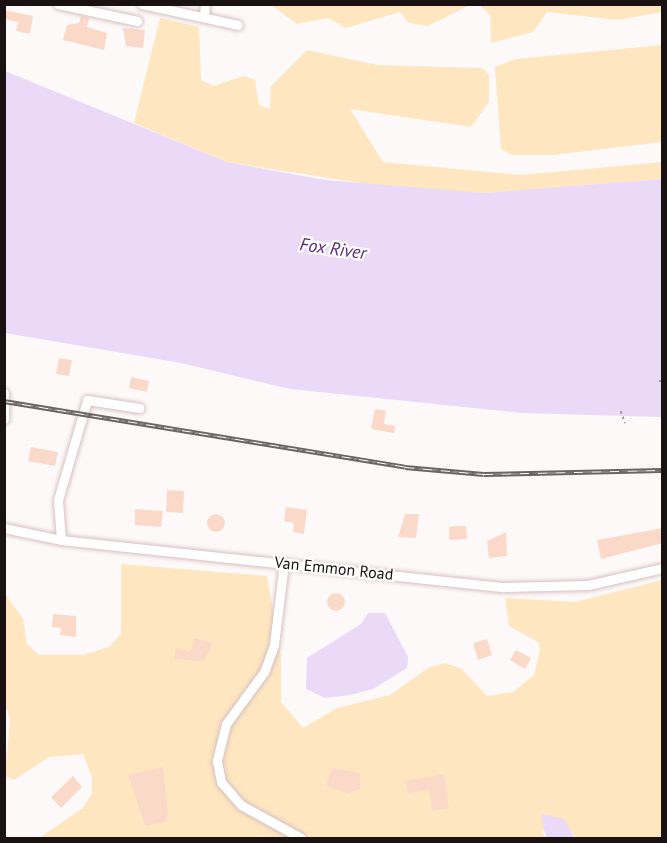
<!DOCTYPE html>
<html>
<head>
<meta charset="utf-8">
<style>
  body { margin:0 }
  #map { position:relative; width:667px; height:843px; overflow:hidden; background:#fef9f9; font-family:"PT Sans",sans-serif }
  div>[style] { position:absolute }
  .green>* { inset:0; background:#fee6c0 }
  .water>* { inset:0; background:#ead9f7 }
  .building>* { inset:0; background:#fbd9c9 }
  .round { border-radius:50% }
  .path>* { height:1.5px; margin-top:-0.75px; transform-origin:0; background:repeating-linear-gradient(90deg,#a0999a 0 3px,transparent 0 6px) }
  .roads { filter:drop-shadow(0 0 2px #d7c0c1) drop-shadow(0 0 2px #d7c0c1) }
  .minor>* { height:9px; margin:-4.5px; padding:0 4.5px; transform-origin:4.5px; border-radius:4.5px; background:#fff }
  .rail>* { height:5px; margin-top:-2.5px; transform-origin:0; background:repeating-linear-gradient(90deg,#fff 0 9px,#6b6465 0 18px); box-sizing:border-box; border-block:2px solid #6b6465 }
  span { translate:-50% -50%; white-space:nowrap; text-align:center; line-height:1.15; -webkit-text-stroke:4.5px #fff; paint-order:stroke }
  .street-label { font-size:16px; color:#191112 }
  .water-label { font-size:18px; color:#5d297c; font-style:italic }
  .frame { position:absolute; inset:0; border:6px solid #191112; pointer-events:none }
</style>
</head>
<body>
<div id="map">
  <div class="green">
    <div style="clip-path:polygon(662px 4px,662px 12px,618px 20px,547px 12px,533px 32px,491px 43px,490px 15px,479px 5px)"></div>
    <div style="clip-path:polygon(271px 5px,470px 5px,428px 26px,409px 23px,400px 12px,346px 28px,328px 18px,297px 24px)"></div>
    <div style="clip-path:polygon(160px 18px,199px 27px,201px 80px,214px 86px,243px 76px,255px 80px,259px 105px,270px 109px,271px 86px,307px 50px,377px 65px,482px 68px,489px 75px,489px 102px,471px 127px,350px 109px,383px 162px,521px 175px,662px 162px,662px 179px,485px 193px,412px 191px,227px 162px,134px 123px)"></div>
    <div style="clip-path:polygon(662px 45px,662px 142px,553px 155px,512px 155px,501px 149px,495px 67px,516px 59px)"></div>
    <div style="clip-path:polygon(121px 564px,267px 576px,281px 656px,281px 702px,303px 728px,337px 708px,390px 695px,428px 668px,445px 663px,462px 669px,487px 696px,513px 692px,534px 675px,540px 650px,538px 642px,509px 626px,505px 598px,575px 602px,662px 580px,662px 838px,575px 838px,571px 830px,541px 831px,546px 838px,39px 838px,83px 808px,92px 793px,92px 777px,83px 754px,49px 757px,14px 780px,5px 776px,10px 719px,4px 701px,4px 592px,23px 619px,27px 644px,39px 655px,83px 655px,109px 647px,121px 634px)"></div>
  </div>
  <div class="water">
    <div style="clip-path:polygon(5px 71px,227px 162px,325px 180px,484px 193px,662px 179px,662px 417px,522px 413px,290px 389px,181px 363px,5px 333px)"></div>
    <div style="clip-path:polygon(368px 613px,385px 613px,408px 657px,407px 668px,373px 689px,350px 695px,325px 698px,306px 689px,307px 658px,361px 624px)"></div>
    <div style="clip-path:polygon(541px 814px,564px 819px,575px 838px,546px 838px)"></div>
  </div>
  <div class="building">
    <div style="clip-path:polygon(4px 10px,33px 16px,30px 34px,16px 31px,18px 22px,4px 19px)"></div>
    <div style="clip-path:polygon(81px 16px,89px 18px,87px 27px,107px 33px,104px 50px,63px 40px,67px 25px,79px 23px)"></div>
    <div style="clip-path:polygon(123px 28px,145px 30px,143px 48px,126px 46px)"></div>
    <div style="clip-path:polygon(59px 358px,72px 360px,69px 376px,56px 374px)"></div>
    <div style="clip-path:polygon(131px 377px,149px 381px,147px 392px,129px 388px)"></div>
    <div style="clip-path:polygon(375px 409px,386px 411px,384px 424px,395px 426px,394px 433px,371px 429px)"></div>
    <div style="clip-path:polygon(31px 447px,58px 452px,55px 466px,28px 461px)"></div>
    <div style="clip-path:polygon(167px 490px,184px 491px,183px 513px,166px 512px)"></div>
    <div style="clip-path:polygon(286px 507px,307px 510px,304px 534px,293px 532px,294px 523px,284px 521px)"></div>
    <div style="clip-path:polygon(135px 509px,163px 511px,161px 527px,135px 525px)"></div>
    <div style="clip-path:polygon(405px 514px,419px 514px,416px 538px,398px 537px)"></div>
    <div class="round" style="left:207px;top:514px;width:18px;height:18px"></div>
    <div style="clip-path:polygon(455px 526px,466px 526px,467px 539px,449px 540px,449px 527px)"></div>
    <div style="clip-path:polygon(663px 528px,663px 543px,601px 559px,597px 540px)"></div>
    <div style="clip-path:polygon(506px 532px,507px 556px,489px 558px,487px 541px)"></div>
    <div class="round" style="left:327px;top:593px;width:18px;height:18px"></div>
    <div style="clip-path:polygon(53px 614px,76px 616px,76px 637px,60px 635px,61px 628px,52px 627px)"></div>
    <div style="clip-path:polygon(195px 638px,213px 643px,204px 661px,174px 659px,176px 648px,190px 652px)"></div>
    <div style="clip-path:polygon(487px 639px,492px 655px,478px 660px,473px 643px)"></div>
    <div style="clip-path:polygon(516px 650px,531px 658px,525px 669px,510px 660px)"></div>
    <div style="clip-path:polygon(163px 767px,168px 815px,165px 822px,145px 826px,128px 775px)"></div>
    <div style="clip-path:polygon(332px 768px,360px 773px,360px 789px,347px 793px,326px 786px)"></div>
    <div style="clip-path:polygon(444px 774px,449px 808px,432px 811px,429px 790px,408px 793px,405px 781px)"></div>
    <div style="clip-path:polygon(73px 776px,82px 787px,61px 808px,51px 797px)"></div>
  </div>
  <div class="path">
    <div style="left:659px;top:381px;width:3px"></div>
    <div style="left:621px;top:411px;width:13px;rotate:72deg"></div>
  </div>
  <div class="roads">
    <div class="minor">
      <div style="left:58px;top:4px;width:81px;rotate:12.1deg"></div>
      <div style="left:142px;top:4px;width:98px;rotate:12.3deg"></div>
      <div style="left:204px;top:17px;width:13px;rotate:-86deg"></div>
      <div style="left:4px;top:393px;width:26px;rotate:90deg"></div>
      <div style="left:4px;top:528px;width:58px;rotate:11.9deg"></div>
      <div style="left:61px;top:540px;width:445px;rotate:6.1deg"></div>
      <div style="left:504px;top:587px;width:84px;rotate:-1.4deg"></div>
      <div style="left:588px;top:585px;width:76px;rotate:-12.9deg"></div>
      <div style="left:61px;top:540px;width:40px;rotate:-94.3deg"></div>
      <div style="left:58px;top:500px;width:104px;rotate:-73.8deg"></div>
      <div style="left:87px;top:400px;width:53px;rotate:8.7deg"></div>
      <div style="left:284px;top:563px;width:83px;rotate:97deg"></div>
      <div style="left:274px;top:645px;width:29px;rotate:110deg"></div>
      <div style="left:264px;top:672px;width:64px;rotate:126.2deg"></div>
      <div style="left:226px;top:724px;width:38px;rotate:104deg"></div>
      <div style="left:217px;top:761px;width:21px;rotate:79deg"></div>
      <div style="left:221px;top:782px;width:30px;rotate:49deg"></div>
      <div style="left:241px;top:805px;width:68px;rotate:28.8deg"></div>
    </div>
  </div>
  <div class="rail">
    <div style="left:4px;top:401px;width:406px;rotate:9.3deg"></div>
    <div style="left:405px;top:467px;width:79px;rotate:5.1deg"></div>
    <div style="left:484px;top:474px;width:178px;rotate:-1.3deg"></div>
  </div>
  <div class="street-label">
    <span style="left:334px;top:568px;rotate:6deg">Van Emmon Road</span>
  </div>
  <div class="water-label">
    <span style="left:333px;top:249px;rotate:8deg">Fox River</span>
  </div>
  <div class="frame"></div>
</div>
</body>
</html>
